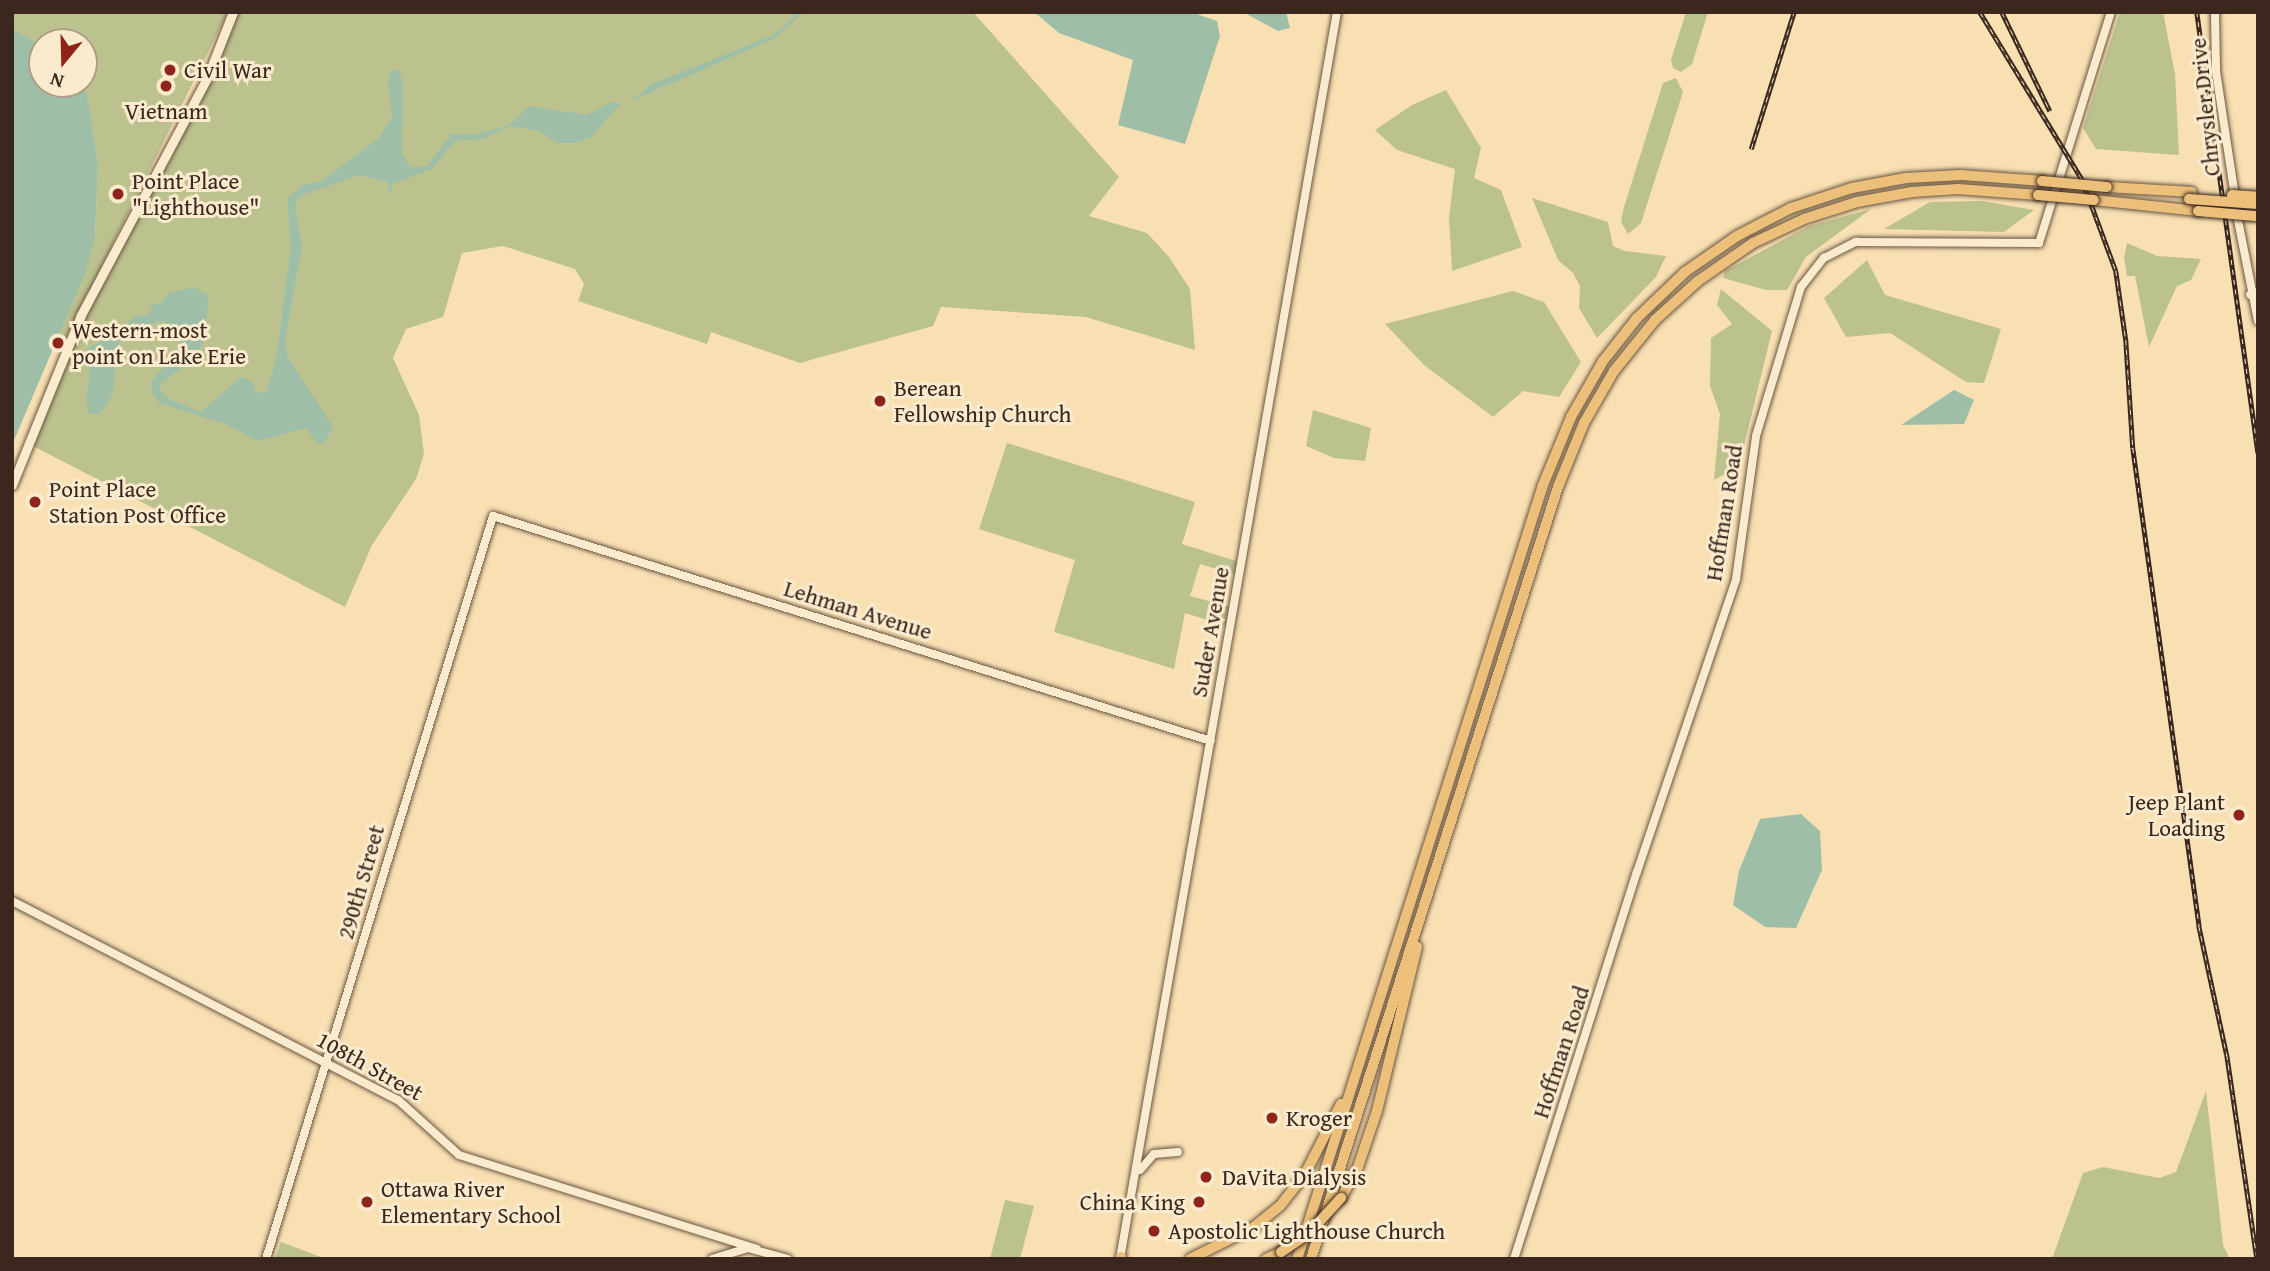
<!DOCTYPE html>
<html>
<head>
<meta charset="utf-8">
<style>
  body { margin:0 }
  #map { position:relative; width:2270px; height:1271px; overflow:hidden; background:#f8e0b3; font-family:"Gentium Book Plus",serif }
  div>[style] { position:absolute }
  .green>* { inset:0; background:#bcc28e }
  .water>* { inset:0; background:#9fbea8 }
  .roads { filter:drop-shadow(0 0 2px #6a5542) drop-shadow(0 0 2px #6a5542) }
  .tertiary>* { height:8px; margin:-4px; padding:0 4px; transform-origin:4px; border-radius:4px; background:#faebce }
  .secondary>* { height:9px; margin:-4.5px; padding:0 4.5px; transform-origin:4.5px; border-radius:4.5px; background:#faebce }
  .motorway>* { height:10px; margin:-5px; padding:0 5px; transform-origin:5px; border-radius:5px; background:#ecc07a }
  .rail>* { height:4.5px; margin-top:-2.25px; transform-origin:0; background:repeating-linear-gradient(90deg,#faebce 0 5px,#3b271d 0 10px); box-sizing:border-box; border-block:2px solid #3b271d }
  .bridges { filter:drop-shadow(0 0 2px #3b271d) drop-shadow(0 0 2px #3b271d) }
  .motorway-bridge>* { height:10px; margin:-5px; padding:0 5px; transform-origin:5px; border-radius:5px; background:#ecc07a }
  .dots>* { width:19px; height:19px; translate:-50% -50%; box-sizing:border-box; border:4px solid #faebce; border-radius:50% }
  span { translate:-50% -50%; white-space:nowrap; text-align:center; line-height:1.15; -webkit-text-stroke:6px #faebce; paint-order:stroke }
  .poi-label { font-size:23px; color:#3b271d }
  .left { translate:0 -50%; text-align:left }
  .right { translate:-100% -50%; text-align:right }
  .street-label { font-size:23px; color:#3b271d }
  .frame { position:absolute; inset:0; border:14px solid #3b271d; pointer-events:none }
  .north { position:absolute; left:28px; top:28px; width:70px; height:70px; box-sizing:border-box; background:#faebce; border:2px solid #ae9d87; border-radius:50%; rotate:199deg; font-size:19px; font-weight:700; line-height:28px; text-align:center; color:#3b271d }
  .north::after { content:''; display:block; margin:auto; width:24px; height:32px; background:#8f2418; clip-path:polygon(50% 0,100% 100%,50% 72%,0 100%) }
</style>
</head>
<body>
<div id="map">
  <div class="green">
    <div style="clip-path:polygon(12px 12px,228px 12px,63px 344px,58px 342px,60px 331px,95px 238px,98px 164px,87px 96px,74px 84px,84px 84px,84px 42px,42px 42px,42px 54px,12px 32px)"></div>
    <div style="clip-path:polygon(238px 12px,973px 12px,1119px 177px,1089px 216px,1147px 233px,1169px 257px,1190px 289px,1195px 350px,1086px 317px,941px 307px,933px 326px,800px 363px,711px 332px,707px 344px,578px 301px,584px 284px,575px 269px,503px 246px,462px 253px,443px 317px,406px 329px,393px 358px,419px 415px,424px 454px,416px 479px,372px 545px,345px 607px,33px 446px,94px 298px,207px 88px)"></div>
    <div style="clip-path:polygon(1686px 12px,1708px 12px,1692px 64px,1681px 72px,1673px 68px,1671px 60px)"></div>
    <div style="clip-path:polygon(2120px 12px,2163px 12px,2175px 74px,2179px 155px,2096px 149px,2083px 128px)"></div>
    <div style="clip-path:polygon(1676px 78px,1683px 92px,1641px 223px,1628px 234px,1621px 222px,1624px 207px,1663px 83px)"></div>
    <div style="clip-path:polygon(1446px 90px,1481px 148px,1474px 178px,1501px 190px,1522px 247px,1452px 271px,1449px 217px,1455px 169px,1397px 150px,1375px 130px,1412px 105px)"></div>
    <div style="clip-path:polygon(1532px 198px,1608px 222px,1613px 246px,1625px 251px,1666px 256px,1656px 277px,1597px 338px,1579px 308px,1580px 286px,1573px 273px,1558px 260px)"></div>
    <div style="clip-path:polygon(1982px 201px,2034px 210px,2004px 232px,1884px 229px,1930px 202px)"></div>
    <div style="clip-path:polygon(1871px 209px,1806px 257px,1787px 290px,1766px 290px,1723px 278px,1725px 271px,1809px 226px)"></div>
    <div style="clip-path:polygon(2127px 243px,2157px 256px,2201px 259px,2191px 280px,2177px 286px,2149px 347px,2135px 276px,2127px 276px,2124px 258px)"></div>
    <div style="clip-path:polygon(1867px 260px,1885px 295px,2001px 329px,1984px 383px,1966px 382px,1890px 333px,1846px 337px,1824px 298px)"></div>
    <div style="clip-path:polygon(1721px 289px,1772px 331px,1739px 466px,1714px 480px,1720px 414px,1710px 386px,1711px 338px,1732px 324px,1717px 305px)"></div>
    <div style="clip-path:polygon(1513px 291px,1544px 302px,1581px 362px,1559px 397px,1523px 391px,1493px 417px,1424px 365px,1385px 324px)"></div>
    <div style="clip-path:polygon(1313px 410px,1371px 428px,1365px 461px,1334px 458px,1306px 446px)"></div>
    <div style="clip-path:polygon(1007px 443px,1195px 502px,1182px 544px,1239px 562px,1236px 575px,1200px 564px,1190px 596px,1231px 607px,1227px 626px,1185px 613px,1174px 669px,1054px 632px,1075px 560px,979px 529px)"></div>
    <div style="clip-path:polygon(2206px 1091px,2223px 1245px,2230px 1259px,2052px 1259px,2083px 1173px,2103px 1167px,2159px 1178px,2176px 1172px)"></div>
    <div style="clip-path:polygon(1005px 1200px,1034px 1206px,1020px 1259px,990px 1259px)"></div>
    <div style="clip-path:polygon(281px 1242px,326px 1259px,275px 1259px)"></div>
  </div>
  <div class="water">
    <div style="clip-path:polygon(799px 12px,804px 12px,774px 39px,631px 101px,652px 84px,774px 35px)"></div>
    <div style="clip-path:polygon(1034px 12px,1191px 12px,1217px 21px,1220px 36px,1185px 144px,1118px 125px,1133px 60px,1059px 33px)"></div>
    <div style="clip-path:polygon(1243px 12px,1286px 12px,1290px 28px,1278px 31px)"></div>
    <div style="clip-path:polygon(12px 28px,42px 46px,42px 84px,80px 84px,87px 94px,98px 164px,95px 238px,85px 274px,12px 445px)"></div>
    <div style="clip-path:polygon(393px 69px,399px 71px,403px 83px,402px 154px,411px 168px,427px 166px,451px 134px,474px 135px,508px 125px,530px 106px,586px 115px,614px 101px,620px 104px,591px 137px,575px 143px,558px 143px,539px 131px,509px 126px,483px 139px,455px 141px,432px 169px,393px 184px,390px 197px,388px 182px,360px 175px,299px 196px,295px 207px,302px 245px,285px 343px,288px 357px,333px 427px,324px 444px,317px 443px,306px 428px,258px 441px,226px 424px,159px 403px,151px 391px,152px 381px,176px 352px,182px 334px,163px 321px,125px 332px,117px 348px,113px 394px,100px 414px,89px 414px,86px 399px,90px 372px,83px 358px,87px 349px,124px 328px,135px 316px,148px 315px,153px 304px,161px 303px,169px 293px,194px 287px,209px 296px,204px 342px,194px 358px,159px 385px,164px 396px,200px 412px,241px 377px,251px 381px,256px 392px,266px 393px,276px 360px,291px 247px,287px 199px,302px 185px,320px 182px,379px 138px,392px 116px,388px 81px)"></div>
    <div style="clip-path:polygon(1954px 390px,1974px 400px,1964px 424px,1901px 425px)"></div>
    <div style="clip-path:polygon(1801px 814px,1820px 831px,1822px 870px,1796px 928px,1765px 927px,1733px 905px,1739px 871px,1760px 819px)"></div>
  </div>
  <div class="roads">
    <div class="tertiary">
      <div style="left:2215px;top:12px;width:59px;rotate:89deg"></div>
      <div style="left:2216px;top:71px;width:127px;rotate:81.4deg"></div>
      <div style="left:2236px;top:210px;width:113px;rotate:78.8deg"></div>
      <div style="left:12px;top:901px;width:434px;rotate:27.3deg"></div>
      <div style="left:398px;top:1100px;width:82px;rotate:42deg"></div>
      <div style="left:459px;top:1155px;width:312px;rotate:17.5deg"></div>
      <div style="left:1140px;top:1170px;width:21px;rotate:-49deg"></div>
      <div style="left:1154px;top:1154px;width:24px;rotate:-5deg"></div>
      <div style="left:266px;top:1259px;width:777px;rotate:-73.01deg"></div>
      <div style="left:493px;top:516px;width:752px;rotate:17.4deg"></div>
      <div style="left:712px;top:1259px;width:38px;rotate:-17deg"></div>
      <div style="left:748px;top:1248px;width:41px;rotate:15.4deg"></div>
      <div style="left:1120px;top:1259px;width:1266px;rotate:-80.13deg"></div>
      <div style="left:1514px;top:1259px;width:406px;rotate:-72.4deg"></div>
      <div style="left:1637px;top:872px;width:309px;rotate:-71.3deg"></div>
      <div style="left:1736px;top:579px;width:144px;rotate:-82deg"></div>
      <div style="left:1756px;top:436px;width:156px;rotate:-73.2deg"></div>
      <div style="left:1801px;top:287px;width:37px;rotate:-52deg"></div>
      <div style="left:1824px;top:258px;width:36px;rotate:-27deg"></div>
      <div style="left:1856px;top:242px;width:183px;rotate:0.3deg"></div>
      <div style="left:2039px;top:243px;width:242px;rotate:-72.7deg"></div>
    </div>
    <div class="secondary">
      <div style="left:2250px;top:294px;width:8px;rotate:-14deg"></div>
      <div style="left:12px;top:485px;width:183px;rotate:-67.9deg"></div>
      <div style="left:81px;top:315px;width:268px;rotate:-62deg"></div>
      <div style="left:207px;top:78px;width:71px;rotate:-68.5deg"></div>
    </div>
    <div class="motorway">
      <div style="left:2107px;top:187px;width:85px;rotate:3.4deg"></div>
      <div style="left:2094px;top:200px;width:105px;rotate:6deg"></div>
      <div style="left:1341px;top:1198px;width:35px;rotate:-61deg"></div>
      <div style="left:1358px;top:1167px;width:59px;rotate:-71.3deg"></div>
      <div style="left:1377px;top:1111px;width:169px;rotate:-76.3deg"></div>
      <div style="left:1121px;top:1257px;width:2px;rotate:90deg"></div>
      <div style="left:1190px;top:1259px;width:72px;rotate:-26.6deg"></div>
      <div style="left:1254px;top:1227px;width:33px;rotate:-39deg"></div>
      <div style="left:1280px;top:1206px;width:41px;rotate:-52deg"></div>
      <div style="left:1305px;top:1174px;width:79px;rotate:-62.8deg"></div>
      <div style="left:1266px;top:1259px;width:17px;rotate:-25deg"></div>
      <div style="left:1297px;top:1259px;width:812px;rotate:-72.37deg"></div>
      <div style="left:1543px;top:485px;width:74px;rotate:-67.6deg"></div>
      <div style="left:1571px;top:417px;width:64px;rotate:-60.3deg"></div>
      <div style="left:1603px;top:361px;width:55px;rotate:-51.7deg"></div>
      <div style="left:1637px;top:318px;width:66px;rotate:-43.8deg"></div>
      <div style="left:1685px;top:272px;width:63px;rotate:-34.7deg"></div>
      <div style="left:1737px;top:236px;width:61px;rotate:-27.4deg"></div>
      <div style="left:1791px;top:208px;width:64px;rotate:-18.2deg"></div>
      <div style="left:1852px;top:188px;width:55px;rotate:-10.5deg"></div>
      <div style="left:1906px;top:178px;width:55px;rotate:-3.1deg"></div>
      <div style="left:1961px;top:175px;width:81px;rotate:4.2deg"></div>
      <div style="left:1311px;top:1259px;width:811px;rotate:-72.26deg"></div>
      <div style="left:1558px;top:487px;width:69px;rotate:-67.9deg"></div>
      <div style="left:1584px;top:423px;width:60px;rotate:-60deg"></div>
      <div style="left:1614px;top:371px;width:65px;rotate:-51.2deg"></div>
      <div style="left:1655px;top:320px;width:58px;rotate:-42.2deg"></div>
      <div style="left:1698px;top:281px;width:67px;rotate:-34.6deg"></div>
      <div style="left:1753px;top:243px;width:56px;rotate:-25.2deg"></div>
      <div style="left:1804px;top:219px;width:56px;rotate:-17.8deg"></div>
      <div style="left:1857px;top:202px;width:56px;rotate:-10.3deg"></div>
      <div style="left:1912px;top:192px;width:46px;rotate:-3.7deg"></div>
      <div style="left:1958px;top:189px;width:80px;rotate:4.3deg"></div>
    </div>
  </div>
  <div class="rail">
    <div style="left:1980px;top:12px;width:196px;rotate:58.6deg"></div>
    <div style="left:2082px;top:179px;width:98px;rotate:69.7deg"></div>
    <div style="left:2116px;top:271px;width:70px;rotate:81.8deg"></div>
    <div style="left:2126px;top:340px;width:108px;rotate:86.3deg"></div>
    <div style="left:2133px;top:448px;width:483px;rotate:82.1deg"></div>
    <div style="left:2199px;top:926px;width:132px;rotate:77.8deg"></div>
    <div style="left:2227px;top:1055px;width:206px;rotate:81.6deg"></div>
    <div style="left:2002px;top:12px;width:110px;rotate:64.1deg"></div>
    <div style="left:2197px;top:12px;width:445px;rotate:82.1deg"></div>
    <div style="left:1751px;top:149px;width:144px;rotate:-72.6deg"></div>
  </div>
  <div class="bridges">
    <div class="motorway-bridge">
      <div style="left:2042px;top:181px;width:65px;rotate:5.3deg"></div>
      <div style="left:2038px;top:195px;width:56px;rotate:5.1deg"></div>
      <div style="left:2232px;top:195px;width:26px;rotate:4deg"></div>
      <div style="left:2189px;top:199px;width:69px;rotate:4.1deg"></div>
      <div style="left:2198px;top:211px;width:57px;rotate:5deg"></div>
      <div style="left:1281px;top:1252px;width:32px;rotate:-34deg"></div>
      <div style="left:1308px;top:1234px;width:49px;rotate:-47.5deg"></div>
    </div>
  </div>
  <div class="dots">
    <div style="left:170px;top:70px;background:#8f2418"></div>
    <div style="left:166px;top:86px;background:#8f2418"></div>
    <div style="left:118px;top:194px;background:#8f2418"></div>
    <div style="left:58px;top:343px;background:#8f2418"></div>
    <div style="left:880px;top:401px;background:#8f2418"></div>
    <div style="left:35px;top:502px;background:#8f2418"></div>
    <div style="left:2239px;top:815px;background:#8f2418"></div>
    <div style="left:1272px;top:1118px;background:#8f2418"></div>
    <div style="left:1206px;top:1177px;background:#8f2418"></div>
    <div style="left:367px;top:1202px;background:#8f2418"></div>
    <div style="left:1199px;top:1202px;background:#8f2418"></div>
    <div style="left:1154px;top:1231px;background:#8f2418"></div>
  </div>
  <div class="poi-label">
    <span class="left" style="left:184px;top:70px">Civil War</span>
    <span style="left:166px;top:111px">Vietnam</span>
    <span class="left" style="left:132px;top:194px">Point Place<br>"Lighthouse"</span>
    <span class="left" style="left:72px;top:343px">Western-most<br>point on Lake Erie</span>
    <span class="left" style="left:894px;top:401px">Berean<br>Fellowship Church</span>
    <span class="left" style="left:49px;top:502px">Point Place<br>Station Post Office</span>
    <span class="right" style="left:2225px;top:815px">Jeep Plant<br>Loading</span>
    <span class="left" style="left:1286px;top:1118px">Kroger</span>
    <span class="left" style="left:1222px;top:1177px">DaVita Dialysis</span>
    <span class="left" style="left:381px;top:1202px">Ottawa River<br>Elementary School</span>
    <span class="right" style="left:1185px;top:1202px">China King</span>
    <span class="left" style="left:1168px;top:1231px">Apostolic Lighthouse Church</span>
  </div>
  <div class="street-label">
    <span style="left:2205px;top:107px;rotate:-96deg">Chrysler Drive</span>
    <span style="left:1724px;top:513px;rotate:-81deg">Hoffman Road</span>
    <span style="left:858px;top:610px;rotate:17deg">Lehman Avenue</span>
    <span style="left:1210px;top:632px;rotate:-80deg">Suder Avenue</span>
    <span style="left:361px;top:882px;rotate:-74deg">290th Street</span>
    <span style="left:1561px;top:1052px;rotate:-72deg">Hoffman Road</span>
    <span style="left:370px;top:1066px;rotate:29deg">108th Street</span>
  </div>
  <div class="frame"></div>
  <div class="north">N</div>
</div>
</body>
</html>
